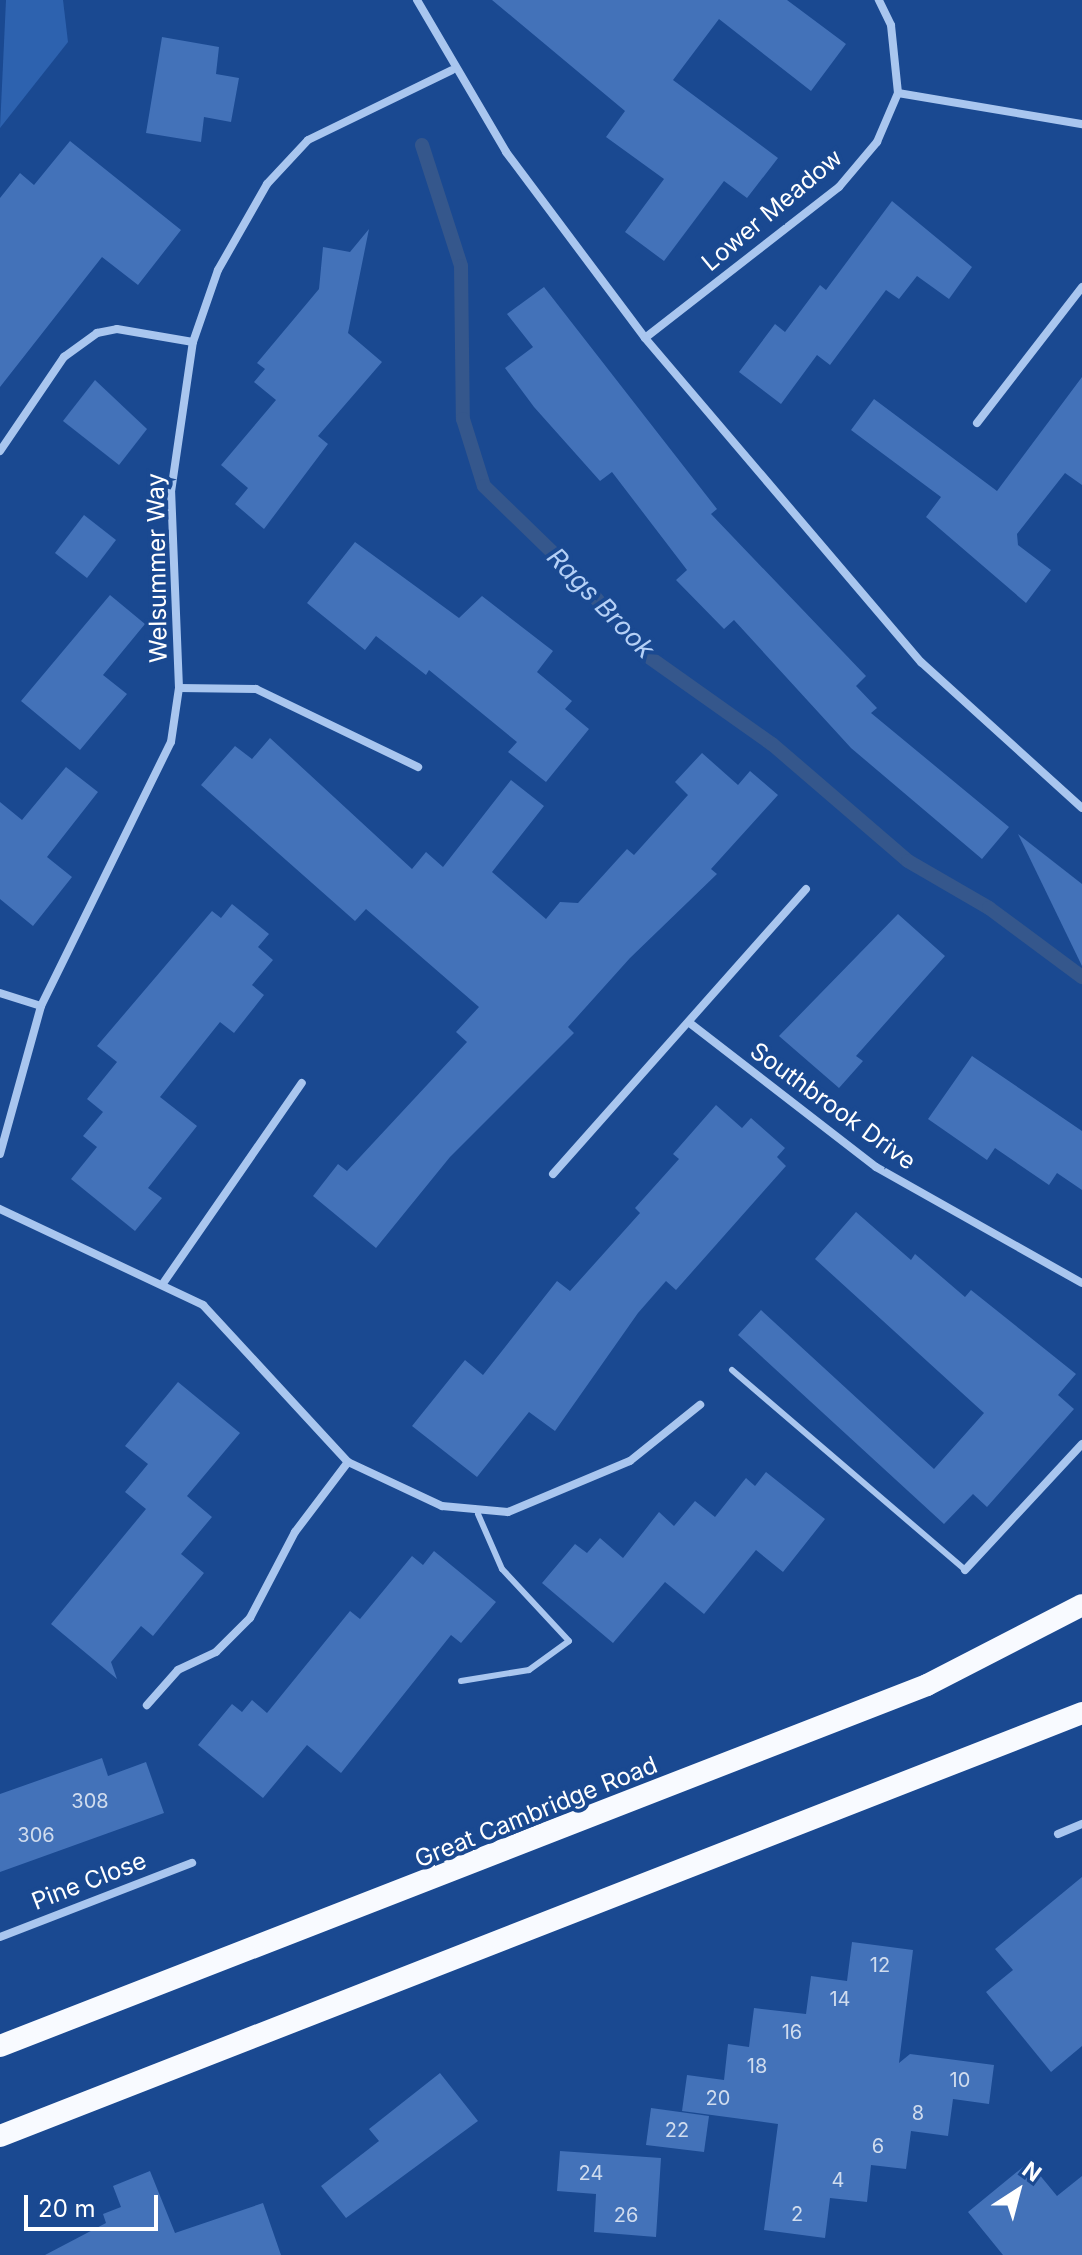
<!DOCTYPE html>
<html>
<head>
<meta charset="utf-8">
<style>
  body { margin:0 }
  #map { position:relative; width:1082px; height:2255px; overflow:hidden; background:#1a4991; font-family:Inter,sans-serif }
  div>[style] { position:absolute }
  .green>* { inset:0; background:#2d62af }
  .stream>* { height:14px; margin:-7px; padding:0 7px; transform-origin:7px; border-radius:7px; background:#35578c }
  .building>* { inset:0; background:#4372b9 }
  .service>* { height:6px; margin:-3px; padding:0 3px; transform-origin:3px; border-radius:3px; background:#a9c6ef }
  .minor>* { height:8px; margin:-4px; padding:0 4px; transform-origin:4px; border-radius:4px; background:#a9c6ef }
  .trunk>* { height:22px; margin:-11px; padding:0 11px; transform-origin:11px; border-radius:11px; background:#f8faff }
  span { translate:-50% -50%; white-space:nowrap; text-align:center; line-height:1.15; -webkit-text-stroke:8px #1a4991; paint-order:stroke }
  .number-label { font-size:20px; color:#d0dcee }
  .number-label span { -webkit-text-stroke-width:0 }
  .street-label { font-size:24px; color:#fff }
  .water-label { font-size:26px; color:#b5d0f6; font-style:italic }
  .north { position:absolute; left:978px; top:2151px; width:80px; height:80px; -webkit-text-stroke:6px #1a4991; paint-order:stroke; rotate:36deg; font-size:22px; font-weight:700; line-height:32px; text-align:center; color:#fff }
  .north::after { content:''; display:block; margin:auto; width:28px; height:36px; background:#fff; clip-path:polygon(50% 0,100% 100%,50% 72%,0 100%) }
  .scale { position:absolute; left:24px; top:2195px; width:134px; height:36px; box-sizing:border-box; border:4px solid #fff; border-top:0; padding-left:10px; font-size:24px; line-height:28px; white-space:nowrap; color:#fff; -webkit-text-stroke:6px #1a4991; paint-order:stroke }
</style>
</head>
<body>
<div id="map">
  <div class="green">
    <div style="clip-path:polygon(6px 0,63px 0,68px 42px,0 128px)"></div>
  </div>
  <div class="stream">
    <div style="left:422px;top:145px;width:127px;rotate:72.1deg"></div>
    <div style="left:461px;top:266px;width:153px;rotate:89.3deg"></div>
    <div style="left:463px;top:419px;width:70px;rotate:72.6deg"></div>
    <div style="left:484px;top:486px;width:134px;rotate:44.1deg"></div>
    <div style="left:580px;top:579px;width:92px;rotate:50.3deg"></div>
    <div style="left:639px;top:650px;width:163px;rotate:35.3deg"></div>
    <div style="left:772px;top:744px;width:179px;rotate:40.7deg"></div>
    <div style="left:908px;top:861px;width:94px;rotate:30.1deg"></div>
    <div style="left:989px;top:908px;width:116px;rotate:36.6deg"></div>
  </div>
  <div class="building">
    <div style="clip-path:polygon(492px 0,787px 0,846px 44px,811px 91px,719px 19px,673px 80px,778px 158px,747px 198px,724px 181px,664px 261px,625px 232px,664px 179px,606px 137px,625px 111px)"></div>
    <div style="clip-path:polygon(162px 37px,219px 47px,216px 74px,239px 78px,231px 122px,204px 117px,201px 142px,146px 133px)"></div>
    <div style="clip-path:polygon(70px 141px,181px 230px,138px 285px,102px 257px,0 387px,0 198px,20px 173px,34px 185px)"></div>
    <div style="clip-path:polygon(892px 201px,972px 267px,949px 299px,917px 276px,899px 299px,886px 290px,830px 365px,817px 355px,781px 404px,739px 372px,775px 324px,785px 332px,820px 285px,826px 290px)"></div>
    <div style="clip-path:polygon(369px 229px,348px 333px,382px 362px,318px 436px,328px 444px,264px 529px,235px 504px,248px 488px,221px 465px,276px 400px,254px 382px,265px 369px,257px 363px,319px 289px,323px 247px,350px 252px)"></div>
    <div style="clip-path:polygon(544px 287px,717px 509px,711px 514px,866px 676px,856px 686px,877px 708px,871px 713px,1009px 827px,982px 859px,851px 748px,734px 620px,724px 629px,676px 580px,687px 570px,612px 472px,600px 481px,534px 407px,505px 368px,533px 347px,507px 314px)"></div>
    <div style="clip-path:polygon(1082px 377px,1082px 485px,1065px 473px,1017px 534px,1018px 545px,1051px 570px,1026px 603px,926px 517px,941px 497px,851px 430px,874px 399px,997px 491px)"></div>
    <div style="clip-path:polygon(95px 380px,147px 429px,119px 465px,63px 421px)"></div>
    <div style="clip-path:polygon(84px 515px,116px 540px,87px 578px,55px 553px)"></div>
    <div style="clip-path:polygon(355px 542px,459px 618px,482px 596px,553px 651px,537px 672px,572px 701px,565px 709px,589px 729px,546px 782px,508px 752px,517px 742px,429px 670px,426px 675px,376px 636px,365px 650px,307px 603px)"></div>
    <div style="clip-path:polygon(110px 595px,145px 624px,103px 675px,127px 694px,80px 750px,21px 701px)"></div>
    <div style="clip-path:polygon(270px 738px,412px 869px,426px 852px,443px 867px,511px 780px,544px 806px,492px 872px,546px 919px,560px 902px,578px 903px,627px 849px,634px 855px,688px 795px,675px 782px,702px 753px,738px 785px,750px 771px,778px 795px,711px 869px,717px 874px,630px 958px,568px 1027px,574px 1033px,450px 1157px,376px 1248px,313px 1196px,338px 1164px,347px 1171px,467px 1042px,456px 1032px,479px 1007px,366px 909px,355px 921px,201px 785px,235px 746px,252px 759px)"></div>
    <div style="clip-path:polygon(66px 767px,98px 792px,47px 857px,72px 877px,33px 926px,0 899px,0 802px,22px 820px)"></div>
    <div style="clip-path:polygon(1018px 834px,1082px 884px,1082px 966px)"></div>
    <div style="clip-path:polygon(232px 904px,269px 934px,258px 947px,273px 960px,252px 985px,264px 995px,234px 1033px,220px 1022px,160px 1097px,197px 1126px,148px 1188px,162px 1198px,135px 1231px,71px 1179px,97px 1147px,83px 1136px,103px 1112px,87px 1099px,117px 1062px,97px 1046px,212px 911px,221px 918px)"></div>
    <div style="clip-path:polygon(898px 914px,945px 956px,856px 1056px,863px 1061px,839px 1088px,779px 1036px)"></div>
    <div style="clip-path:polygon(972px 1056px,1082px 1131px,1082px 1190px,1057px 1173px,1049px 1185px,995px 1148px,987px 1160px,928px 1119px)"></div>
    <div style="clip-path:polygon(716px 1105px,742px 1128px,751px 1118px,785px 1148px,777px 1157px,786px 1166px,676px 1290px,666px 1281px,638px 1313px,555px 1431px,529px 1412px,477px 1477px,412px 1426px,465px 1360px,483px 1375px,557px 1281px,570px 1291px,640px 1213px,635px 1208px,679px 1159px,673px 1154px)"></div>
    <div style="clip-path:polygon(856px 1212px,911px 1260px,915px 1254px,965px 1297px,971px 1290px,1076px 1374px,1058px 1395px,1074px 1409px,987px 1507px,973px 1494px,944px 1524px,738px 1335px,761px 1310px,934px 1469px,984px 1413px,815px 1259px)"></div>
    <div style="clip-path:polygon(178px 1382px,240px 1433px,187px 1496px,212px 1517px,181px 1554px,204px 1573px,153px 1636px,141px 1626px,111px 1662px,117px 1679px,51px 1624px,146px 1509px,125px 1492px,148px 1464px,125px 1446px)"></div>
    <div style="clip-path:polygon(766px 1472px,825px 1519px,783px 1572px,756px 1550px,704px 1614px,665px 1582px,613px 1643px,542px 1583px,575px 1544px,587px 1553px,600px 1538px,623px 1558px,659px 1512px,674px 1526px,695px 1501px,715px 1517px,746px 1478px,755px 1486px)"></div>
    <div style="clip-path:polygon(434px 1551px,496px 1602px,461px 1643px,451px 1635px,341px 1773px,307px 1745px,263px 1798px,198px 1745px,232px 1704px,242px 1712px,252px 1700px,267px 1713px,350px 1611px,360px 1619px,412px 1556px,423px 1565px)"></div>
    <div style="clip-path:polygon(102px 1758px,108px 1776px,146px 1762px,164px 1813px,0 1872px,0 1794px)"></div>
    <div style="clip-path:polygon(1082px 1877px,1082px 2046px,1051px 2072px,986px 1992px,1013px 1970px,995px 1949px)"></div>
    <div style="clip-path:polygon(852px 1942px,913px 1950px,899px 2063px,910px 2054px,994px 2065px,989px 2104px,953px 2099px,948px 2136px,911px 2131px,906px 2169px,871px 2165px,867px 2202px,830px 2198px,825px 2238px,764px 2230px,778px 2124px,682px 2111px,687px 2075px,724px 2080px,728px 2044px,749px 2047px,754px 2008px,806px 2014px,811px 1976px,847px 1981px)"></div>
    <div style="clip-path:polygon(440px 2073px,478px 2121px,346px 2218px,321px 2186px,379px 2141px,369px 2129px)"></div>
    <div style="clip-path:polygon(651px 2108px,709px 2116px,704px 2152px,646px 2145px)"></div>
    <div style="clip-path:polygon(560px 2151px,661px 2158px,656px 2237px,594px 2232px,596px 2194px,557px 2191px)"></div>
    <div style="clip-path:polygon(1029px 2162px,1057px 2196px,1082px 2176px,1082px 2255px,1003px 2255px,968px 2212px)"></div>
    <div style="clip-path:polygon(150px 2171px,175px 2233px,263px 2203px,281px 2255px,45px 2255px,106px 2223px,103px 2214px,121px 2207px,113px 2186px)"></div>
  </div>
  <div class="service">
    <div style="left:732px;top:1370px;width:307px;rotate:40.6deg"></div>
    <div style="left:461px;top:1681px;width:69px;rotate:-9.2deg"></div>
    <div style="left:529px;top:1670px;width:49px;rotate:-35.9deg"></div>
    <div style="left:569px;top:1641px;width:98px;rotate:-132.9deg"></div>
    <div style="left:502px;top:1569px;width:60px;rotate:-113.6deg"></div>
  </div>
  <div class="minor">
    <div style="left:417px;top:0;width:176px;rotate:59.6deg"></div>
    <div style="left:506px;top:152px;width:232px;rotate:53.2deg"></div>
    <div style="left:645px;top:338px;width:426px;rotate:49.6deg"></div>
    <div style="left:921px;top:662px;width:217px;rotate:42.2deg"></div>
    <div style="left:898px;top:93px;width:187px;rotate:9.6deg"></div>
    <div style="left:645px;top:338px;width:246px;rotate:-37.9deg"></div>
    <div style="left:839px;top:187px;width:59px;rotate:-49.8deg"></div>
    <div style="left:877px;top:142px;width:53px;rotate:-66.8deg"></div>
    <div style="left:898px;top:93px;width:68px;rotate:-95.9deg"></div>
    <div style="left:891px;top:25px;width:28px;rotate:-116deg"></div>
    <div style="left:977px;top:423px;width:172px;rotate:-52.3deg"></div>
    <div style="left:0;top:451px;width:114px;rotate:-55.8deg"></div>
    <div style="left:64px;top:357px;width:41px;rotate:-36deg"></div>
    <div style="left:97px;top:333px;width:20px;rotate:-11deg"></div>
    <div style="left:117px;top:329px;width:77px;rotate:9.7deg"></div>
    <div style="left:179px;top:688px;width:77px;rotate:0.7deg"></div>
    <div style="left:256px;top:689px;width:180px;rotate:25.7deg"></div>
    <div style="left:0;top:993px;width:43px;rotate:17.6deg"></div>
    <div style="left:691px;top:1024px;width:234px;rotate:37.7deg"></div>
    <div style="left:876px;top:1167px;width:236px;rotate:29.4deg"></div>
    <div style="left:0;top:1154px;width:154px;rotate:-74.5deg"></div>
    <div style="left:41px;top:1006px;width:294px;rotate:-63.8deg"></div>
    <div style="left:171px;top:742px;width:55px;rotate:-81.6deg"></div>
    <div style="left:179px;top:688px;width:196px;rotate:-92.3deg"></div>
    <div style="left:171px;top:492px;width:152px;rotate:-81.7deg"></div>
    <div style="left:193px;top:342px;width:76px;rotate:-70.9deg"></div>
    <div style="left:218px;top:270px;width:99px;rotate:-60.3deg"></div>
    <div style="left:267px;top:184px;width:60px;rotate:-47deg"></div>
    <div style="left:308px;top:140px;width:160px;rotate:-25.9deg"></div>
    <div style="left:553px;top:1174px;width:381px;rotate:-48.4deg"></div>
    <div style="left:0;top:1209px;width:225px;rotate:25.3deg"></div>
    <div style="left:203px;top:1305px;width:214px;rotate:47.3deg"></div>
    <div style="left:348px;top:1462px;width:88px;rotate:127.1deg"></div>
    <div style="left:295px;top:1532px;width:97px;rotate:117.6deg"></div>
    <div style="left:250px;top:1618px;width:48px;rotate:135deg"></div>
    <div style="left:216px;top:1652px;width:42px;rotate:154.7deg"></div>
    <div style="left:178px;top:1670px;width:47px;rotate:131.5deg"></div>
    <div style="left:164px;top:1282px;width:242px;rotate:-55.3deg"></div>
    <div style="left:348px;top:1462px;width:104px;rotate:25.1deg"></div>
    <div style="left:442px;top:1506px;width:66px;rotate:5.2deg"></div>
    <div style="left:508px;top:1512px;width:132px;rotate:-22.7deg"></div>
    <div style="left:630px;top:1461px;width:90px;rotate:-38.7deg"></div>
    <div style="left:965px;top:1570px;width:172px;rotate:-47.1deg"></div>
    <div style="left:1058px;top:1834px;width:26px;rotate:-23deg"></div>
    <div style="left:0;top:1937px;width:206px;rotate:-21.1deg"></div>
  </div>
  <div class="trunk">
    <div style="left:0;top:2046px;width:995px;rotate:-21.28deg"></div>
    <div style="left:927px;top:1685px;width:174px;rotate:-27.3deg"></div>
    <div style="left:0;top:2136px;width:1162px;rotate:-21.35deg"></div>
  </div>
  <div class="number-label">
    <span style="left:90px;top:1801px">308</span>
    <span style="left:36px;top:1835px">306</span>
    <span style="left:880px;top:1965px">12</span>
    <span style="left:840px;top:1999px">14</span>
    <span style="left:792px;top:2032px">16</span>
    <span style="left:757px;top:2066px">18</span>
    <span style="left:960px;top:2080px">10</span>
    <span style="left:718px;top:2098px">20</span>
    <span style="left:918px;top:2113px">8</span>
    <span style="left:677px;top:2130px">22</span>
    <span style="left:878px;top:2146px">6</span>
    <span style="left:591px;top:2173px">24</span>
    <span style="left:838px;top:2180px">4</span>
    <span style="left:797px;top:2214px">2</span>
    <span style="left:626px;top:2215px">26</span>
  </div>
  <div class="street-label">
    <span style="left:772px;top:210px;rotate:-40deg">Lower Meadow</span>
    <span style="left:157px;top:568px;rotate:-91deg">Welsummer Way</span>
    <span style="left:833px;top:1106px;rotate:36deg">Southbrook Drive</span>
    <span style="left:536px;top:1812px;rotate:-22deg">Great Cambridge Road</span>
    <span style="left:89px;top:1881px;rotate:-21deg">Pine Close</span>
  </div>
  <div class="water-label">
    <span style="left:601px;top:603px;rotate:46deg">Rags Brook</span>
  </div>
  <div class="north">N</div>
  <div class="scale">20 m</div>
</div>
</body>
</html>
